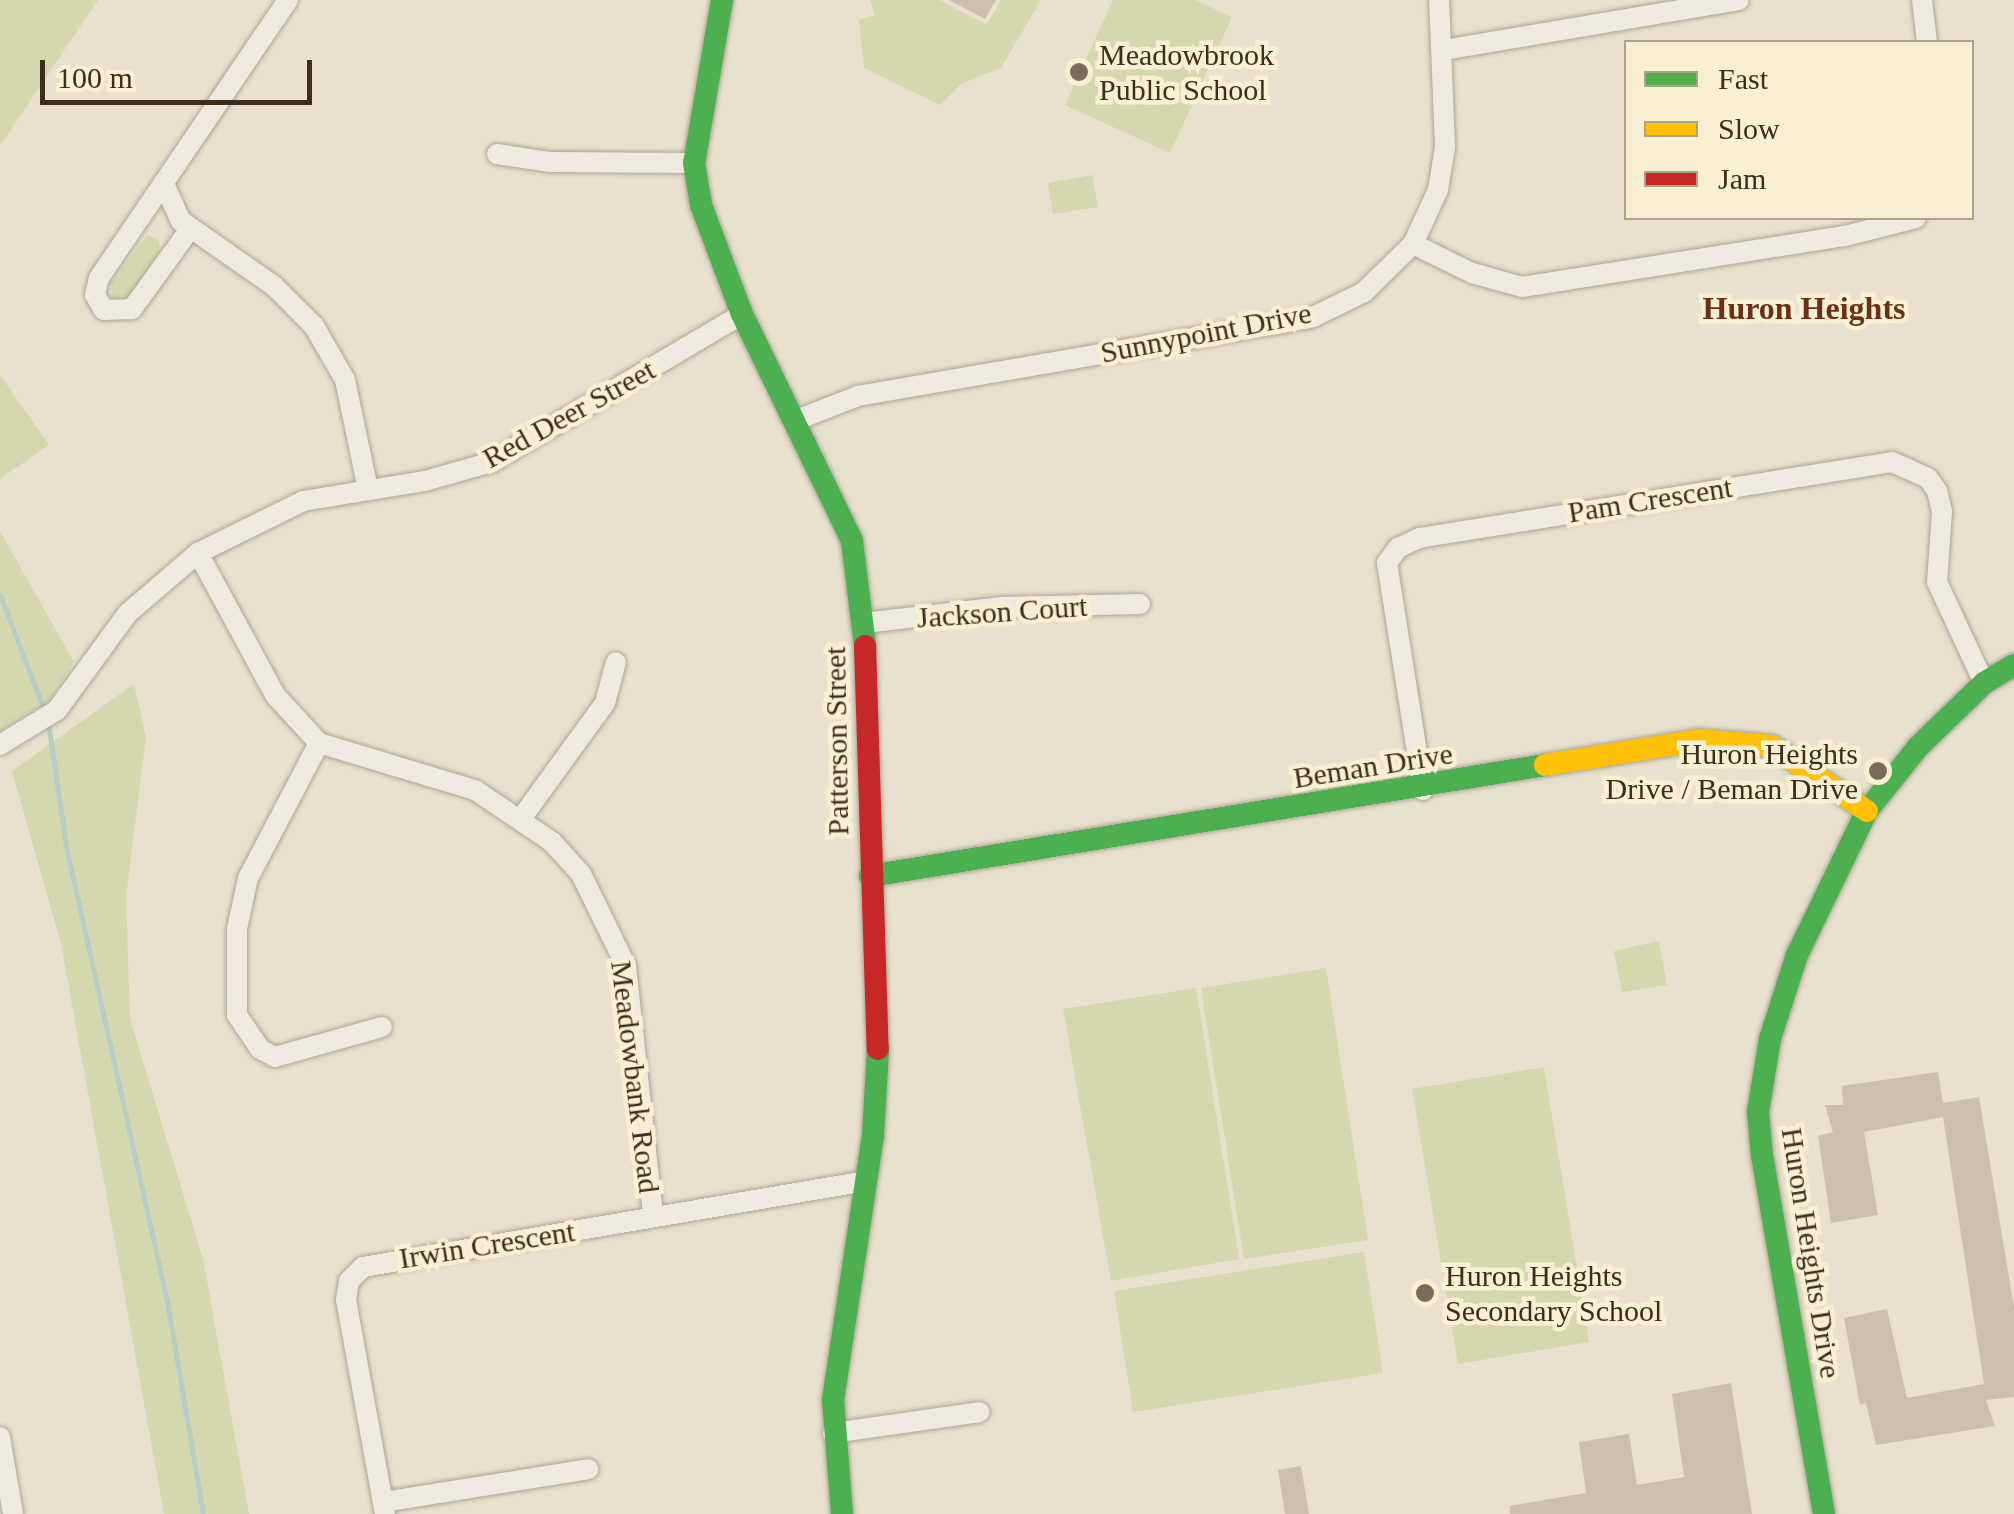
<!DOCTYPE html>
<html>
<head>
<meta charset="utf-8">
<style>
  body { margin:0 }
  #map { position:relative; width:2014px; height:1514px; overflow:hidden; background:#e7e1cd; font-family:"Times New Roman",serif }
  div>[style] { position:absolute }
  .green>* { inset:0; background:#d5d8ae }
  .stream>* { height:5px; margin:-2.5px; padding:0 2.5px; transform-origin:2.5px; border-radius:2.5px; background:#b8cdc2 }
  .building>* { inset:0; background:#cbbfad }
  .roads { filter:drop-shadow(0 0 2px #aca596) drop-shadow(0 0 2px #aca596) }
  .street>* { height:20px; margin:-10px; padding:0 10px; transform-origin:10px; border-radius:10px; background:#eeeadf }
  .fast>* { height:22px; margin:-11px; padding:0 11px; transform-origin:11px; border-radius:11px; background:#4caf50 }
  .slow>* { height:22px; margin:-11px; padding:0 11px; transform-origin:11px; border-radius:11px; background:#ffc107 }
  .jam>* { height:22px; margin:-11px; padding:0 11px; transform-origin:11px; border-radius:11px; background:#c62828 }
  .dots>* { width:28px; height:28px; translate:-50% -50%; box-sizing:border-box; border:5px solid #f8f0d2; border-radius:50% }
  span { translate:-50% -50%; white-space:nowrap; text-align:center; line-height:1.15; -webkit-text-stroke:9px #f8f0d2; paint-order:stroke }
  .poi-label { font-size:30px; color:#3c2e1d }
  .left { translate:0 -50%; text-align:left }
  .right { translate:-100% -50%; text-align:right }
  .street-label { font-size:30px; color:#3c2e1d }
  .neighbourhood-label { font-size:32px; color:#6c3018; font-weight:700 }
  .legend { position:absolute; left:1624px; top:40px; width:350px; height:180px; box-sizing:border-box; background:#f8f0d2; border:2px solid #ada28a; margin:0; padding:12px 18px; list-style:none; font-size:30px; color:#3c2e1d }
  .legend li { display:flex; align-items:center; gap:20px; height:50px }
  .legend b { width:50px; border:2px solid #ada28a }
  .scale { position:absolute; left:40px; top:60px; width:272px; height:45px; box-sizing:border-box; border:5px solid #3c2e1d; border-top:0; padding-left:12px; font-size:30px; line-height:35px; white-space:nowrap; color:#3c2e1d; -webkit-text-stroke:8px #f8f0d2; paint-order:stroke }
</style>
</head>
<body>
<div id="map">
  <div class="green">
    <div style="clip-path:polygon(0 0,98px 0,0 146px)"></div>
    <div style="clip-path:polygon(870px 0,939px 0,987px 25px,1001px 0,1041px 0,1001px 68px,961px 84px,940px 105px,864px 68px,859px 20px,875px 15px)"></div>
    <div style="clip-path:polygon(1113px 0,1195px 0,1232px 17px,1170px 153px,1065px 105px)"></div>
    <div style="clip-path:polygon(1092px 175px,1098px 207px,1053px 214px,1048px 183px)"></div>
    <div style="clip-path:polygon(148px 235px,159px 240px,160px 251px,128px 300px,113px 302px,110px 283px)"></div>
    <div style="clip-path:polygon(0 375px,49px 445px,0 479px)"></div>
    <div style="clip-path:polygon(0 531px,74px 662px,51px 700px,0 731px)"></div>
    <div style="clip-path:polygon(134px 684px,146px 737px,126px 896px,130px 1019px,203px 1259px,249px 1514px,164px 1514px,61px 944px,12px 771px)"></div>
    <div style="clip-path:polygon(1659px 941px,1667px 985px,1622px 992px,1614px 951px)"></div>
    <div style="clip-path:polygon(1326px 968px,1368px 1240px,1244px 1259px,1201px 988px)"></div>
    <div style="clip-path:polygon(1196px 988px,1239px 1259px,1111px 1281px,1063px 1009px)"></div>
    <div style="clip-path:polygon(1544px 1067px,1589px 1342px,1458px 1364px,1412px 1089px)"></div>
    <div style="clip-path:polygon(1364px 1252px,1383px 1373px,1133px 1412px,1114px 1291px)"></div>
  </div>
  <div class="stream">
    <div style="left:0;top:595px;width:125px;rotate:69deg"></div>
    <div style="left:48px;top:722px;width:125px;rotate:81.7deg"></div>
    <div style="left:66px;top:846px;width:466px;rotate:77.5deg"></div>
    <div style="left:167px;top:1301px;width:216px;rotate:80.4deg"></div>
  </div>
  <div class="building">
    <div style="clip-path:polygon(949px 0,996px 0,985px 19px)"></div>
    <div style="clip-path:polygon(1938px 1072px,1943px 1103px,1979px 1097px,2014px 1308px,2014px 1397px,1986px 1400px,1995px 1426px,1876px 1445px,1866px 1403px,1860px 1405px,1844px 1318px,1887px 1309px,1907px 1398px,1984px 1384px,1943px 1117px,1864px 1132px,1878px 1215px,1831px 1223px,1818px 1136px,1833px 1132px,1825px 1105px,1843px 1105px,1842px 1086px)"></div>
    <div style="clip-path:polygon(1731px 1383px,1752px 1514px,1510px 1514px,1510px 1506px,1586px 1493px,1579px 1442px,1629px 1434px,1637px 1485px,1684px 1477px,1672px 1394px)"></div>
    <div style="clip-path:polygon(1301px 1466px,1309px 1514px,1285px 1514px,1278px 1470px)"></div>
  </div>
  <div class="roads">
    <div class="street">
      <div style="left:1922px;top:0;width:42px;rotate:83.2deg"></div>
      <div style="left:1444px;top:50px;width:299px;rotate:-9.6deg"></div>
      <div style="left:497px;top:154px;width:54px;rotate:8.6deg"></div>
      <div style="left:550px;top:162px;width:144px;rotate:0.4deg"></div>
      <div style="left:166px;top:188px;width:36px;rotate:66deg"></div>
      <div style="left:181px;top:221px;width:113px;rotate:35deg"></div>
      <div style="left:274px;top:286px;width:57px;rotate:45deg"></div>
      <div style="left:314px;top:326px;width:62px;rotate:60.1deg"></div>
      <div style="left:345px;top:380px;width:111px;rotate:78.1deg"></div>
      <div style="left:190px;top:229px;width:99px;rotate:125.9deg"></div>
      <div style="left:132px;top:309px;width:28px;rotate:178deg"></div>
      <div style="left:104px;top:310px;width:17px;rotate:-121deg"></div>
      <div style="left:95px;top:295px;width:17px;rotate:-77deg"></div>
      <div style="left:99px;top:278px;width:336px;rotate:-55.8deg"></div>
      <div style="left:1413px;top:244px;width:66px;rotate:26.2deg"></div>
      <div style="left:1472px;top:273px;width:52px;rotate:15.6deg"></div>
      <div style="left:1522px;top:287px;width:327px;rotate:-9deg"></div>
      <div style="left:1845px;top:236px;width:73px;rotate:-14.2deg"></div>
      <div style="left:794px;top:421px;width:69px;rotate:-21.3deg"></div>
      <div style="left:858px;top:396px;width:462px;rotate:-9.8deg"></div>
      <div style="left:1313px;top:317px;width:57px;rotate:-26.1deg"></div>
      <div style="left:1364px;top:292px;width:69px;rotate:-44.4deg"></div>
      <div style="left:1413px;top:244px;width:60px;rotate:-65.2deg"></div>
      <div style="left:1438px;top:190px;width:44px;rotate:-80.8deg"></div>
      <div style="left:1445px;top:147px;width:147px;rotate:-92.3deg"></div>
      <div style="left:198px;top:553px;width:162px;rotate:61.5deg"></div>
      <div style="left:275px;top:695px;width:65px;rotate:47.5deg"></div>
      <div style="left:319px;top:743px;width:163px;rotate:16.8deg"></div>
      <div style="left:475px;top:790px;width:93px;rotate:34deg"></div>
      <div style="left:552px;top:842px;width:43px;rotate:47.8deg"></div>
      <div style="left:581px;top:874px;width:102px;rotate:63.9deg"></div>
      <div style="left:626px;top:966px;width:251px;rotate:83.8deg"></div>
      <div style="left:864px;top:623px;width:139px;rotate:-6.6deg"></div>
      <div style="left:1002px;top:607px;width:138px;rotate:-1.2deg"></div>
      <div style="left:319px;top:743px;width:153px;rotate:117.7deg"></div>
      <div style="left:248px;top:878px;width:52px;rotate:102.2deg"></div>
      <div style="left:237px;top:929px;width:86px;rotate:90deg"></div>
      <div style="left:237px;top:1015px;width:41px;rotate:55.9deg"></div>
      <div style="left:260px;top:1049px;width:17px;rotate:28deg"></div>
      <div style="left:275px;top:1057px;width:111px;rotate:-15.7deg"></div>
      <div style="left:0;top:745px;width:67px;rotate:-31.6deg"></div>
      <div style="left:57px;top:710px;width:120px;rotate:-53.8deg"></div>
      <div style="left:128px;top:613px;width:92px;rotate:-40.6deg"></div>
      <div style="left:198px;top:553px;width:117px;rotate:-26.3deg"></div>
      <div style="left:303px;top:501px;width:124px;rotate:-9.3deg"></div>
      <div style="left:425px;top:481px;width:70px;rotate:-15.8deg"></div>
      <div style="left:492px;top:462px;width:291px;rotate:-30.6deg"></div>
      <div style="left:1423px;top:790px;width:230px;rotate:-99deg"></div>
      <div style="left:1387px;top:563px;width:19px;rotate:-54deg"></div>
      <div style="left:1398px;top:548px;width:23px;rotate:-25deg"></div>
      <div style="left:1419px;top:538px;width:479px;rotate:-9.1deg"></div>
      <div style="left:1892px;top:462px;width:39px;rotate:24deg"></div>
      <div style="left:1928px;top:478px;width:16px;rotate:55deg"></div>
      <div style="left:1937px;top:491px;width:21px;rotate:76deg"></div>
      <div style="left:1942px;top:511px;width:71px;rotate:94deg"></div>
      <div style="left:1937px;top:582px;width:111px;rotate:65deg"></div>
      <div style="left:520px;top:820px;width:145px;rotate:-54deg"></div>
      <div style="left:605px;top:703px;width:42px;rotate:-75deg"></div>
      <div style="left:833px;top:1433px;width:148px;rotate:-8.1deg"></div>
      <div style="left:0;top:1437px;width:78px;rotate:80.4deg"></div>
      <div style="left:383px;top:1502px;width:208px;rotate:-9.1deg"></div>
      <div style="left:385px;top:1514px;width:218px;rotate:-100.3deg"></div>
      <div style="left:346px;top:1300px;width:19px;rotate:-81deg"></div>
      <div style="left:349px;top:1281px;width:20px;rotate:-45deg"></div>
      <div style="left:363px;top:1267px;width:510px;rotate:-9.7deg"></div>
    </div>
    <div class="fast">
      <div style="left:722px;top:0;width:165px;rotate:99.7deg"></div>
      <div style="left:694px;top:163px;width:43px;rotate:80.5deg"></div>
      <div style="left:701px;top:205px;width:116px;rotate:69.4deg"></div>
      <div style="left:742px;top:314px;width:252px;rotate:64.1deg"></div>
      <div style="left:852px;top:541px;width:106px;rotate:82.9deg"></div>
      <div style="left:870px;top:876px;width:684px;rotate:-9.34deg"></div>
      <div style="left:842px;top:1514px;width:114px;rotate:-94.5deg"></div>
      <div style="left:833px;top:1400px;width:267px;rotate:-81.4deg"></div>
      <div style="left:873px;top:1136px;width:87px;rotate:-86.7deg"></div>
      <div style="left:1824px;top:1514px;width:363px;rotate:-99.8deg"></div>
      <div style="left:1762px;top:1156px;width:44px;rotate:-95.2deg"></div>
      <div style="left:1758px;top:1112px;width:74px;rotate:-80.7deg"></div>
      <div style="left:1770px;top:1039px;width:88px;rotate:-72.2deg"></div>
      <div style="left:1797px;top:955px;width:160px;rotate:-64.1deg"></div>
      <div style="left:1867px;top:811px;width:82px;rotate:-51.4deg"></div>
      <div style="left:1918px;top:747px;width:92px;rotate:-44.1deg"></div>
      <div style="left:1984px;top:683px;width:35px;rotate:-31deg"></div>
    </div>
    <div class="slow">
      <div style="left:1545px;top:765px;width:156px;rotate:-9.2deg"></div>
      <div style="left:1699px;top:740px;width:73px;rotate:4.7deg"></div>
      <div style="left:1772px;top:746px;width:115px;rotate:34.4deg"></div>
    </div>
    <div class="jam">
      <div style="left:865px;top:646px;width:403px;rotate:88.2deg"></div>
    </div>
  </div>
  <div class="dots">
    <div style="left:1079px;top:72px;background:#786d5b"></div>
    <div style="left:1878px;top:771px;background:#786d5b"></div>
    <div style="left:1425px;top:1293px;background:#786d5b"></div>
  </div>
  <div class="poi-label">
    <span class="left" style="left:1099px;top:72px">Meadowbrook<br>Public School</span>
    <span class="right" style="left:1858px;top:771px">Huron Heights<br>Drive / Beman Drive</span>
    <span class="left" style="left:1445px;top:1293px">Huron Heights<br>Secondary School</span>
  </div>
  <div class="street-label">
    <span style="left:1206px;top:333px;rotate:-11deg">Sunnypoint Drive</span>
    <span style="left:569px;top:414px;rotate:-29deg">Red Deer Street</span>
    <span style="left:1650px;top:500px;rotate:-9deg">Pam Crescent</span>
    <span style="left:1002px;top:612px;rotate:-4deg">Jackson Court</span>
    <span style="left:837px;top:741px;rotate:-91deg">Patterson Street</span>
    <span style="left:1373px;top:766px;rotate:-9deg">Beman Drive</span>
    <span style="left:635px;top:1077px;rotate:83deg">Meadowbank Road</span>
    <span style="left:487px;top:1245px;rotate:-9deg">Irwin Crescent</span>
    <span style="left:1811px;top:1253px;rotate:81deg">Huron Heights Drive</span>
  </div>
  <div class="neighbourhood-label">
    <span style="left:1804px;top:308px">Huron Heights</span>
  </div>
  <ul class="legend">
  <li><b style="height:12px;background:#4caf50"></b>Fast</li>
  <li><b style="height:12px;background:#ffc107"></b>Slow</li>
  <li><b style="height:12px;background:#c62828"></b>Jam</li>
  </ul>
  <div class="scale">100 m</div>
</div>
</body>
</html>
